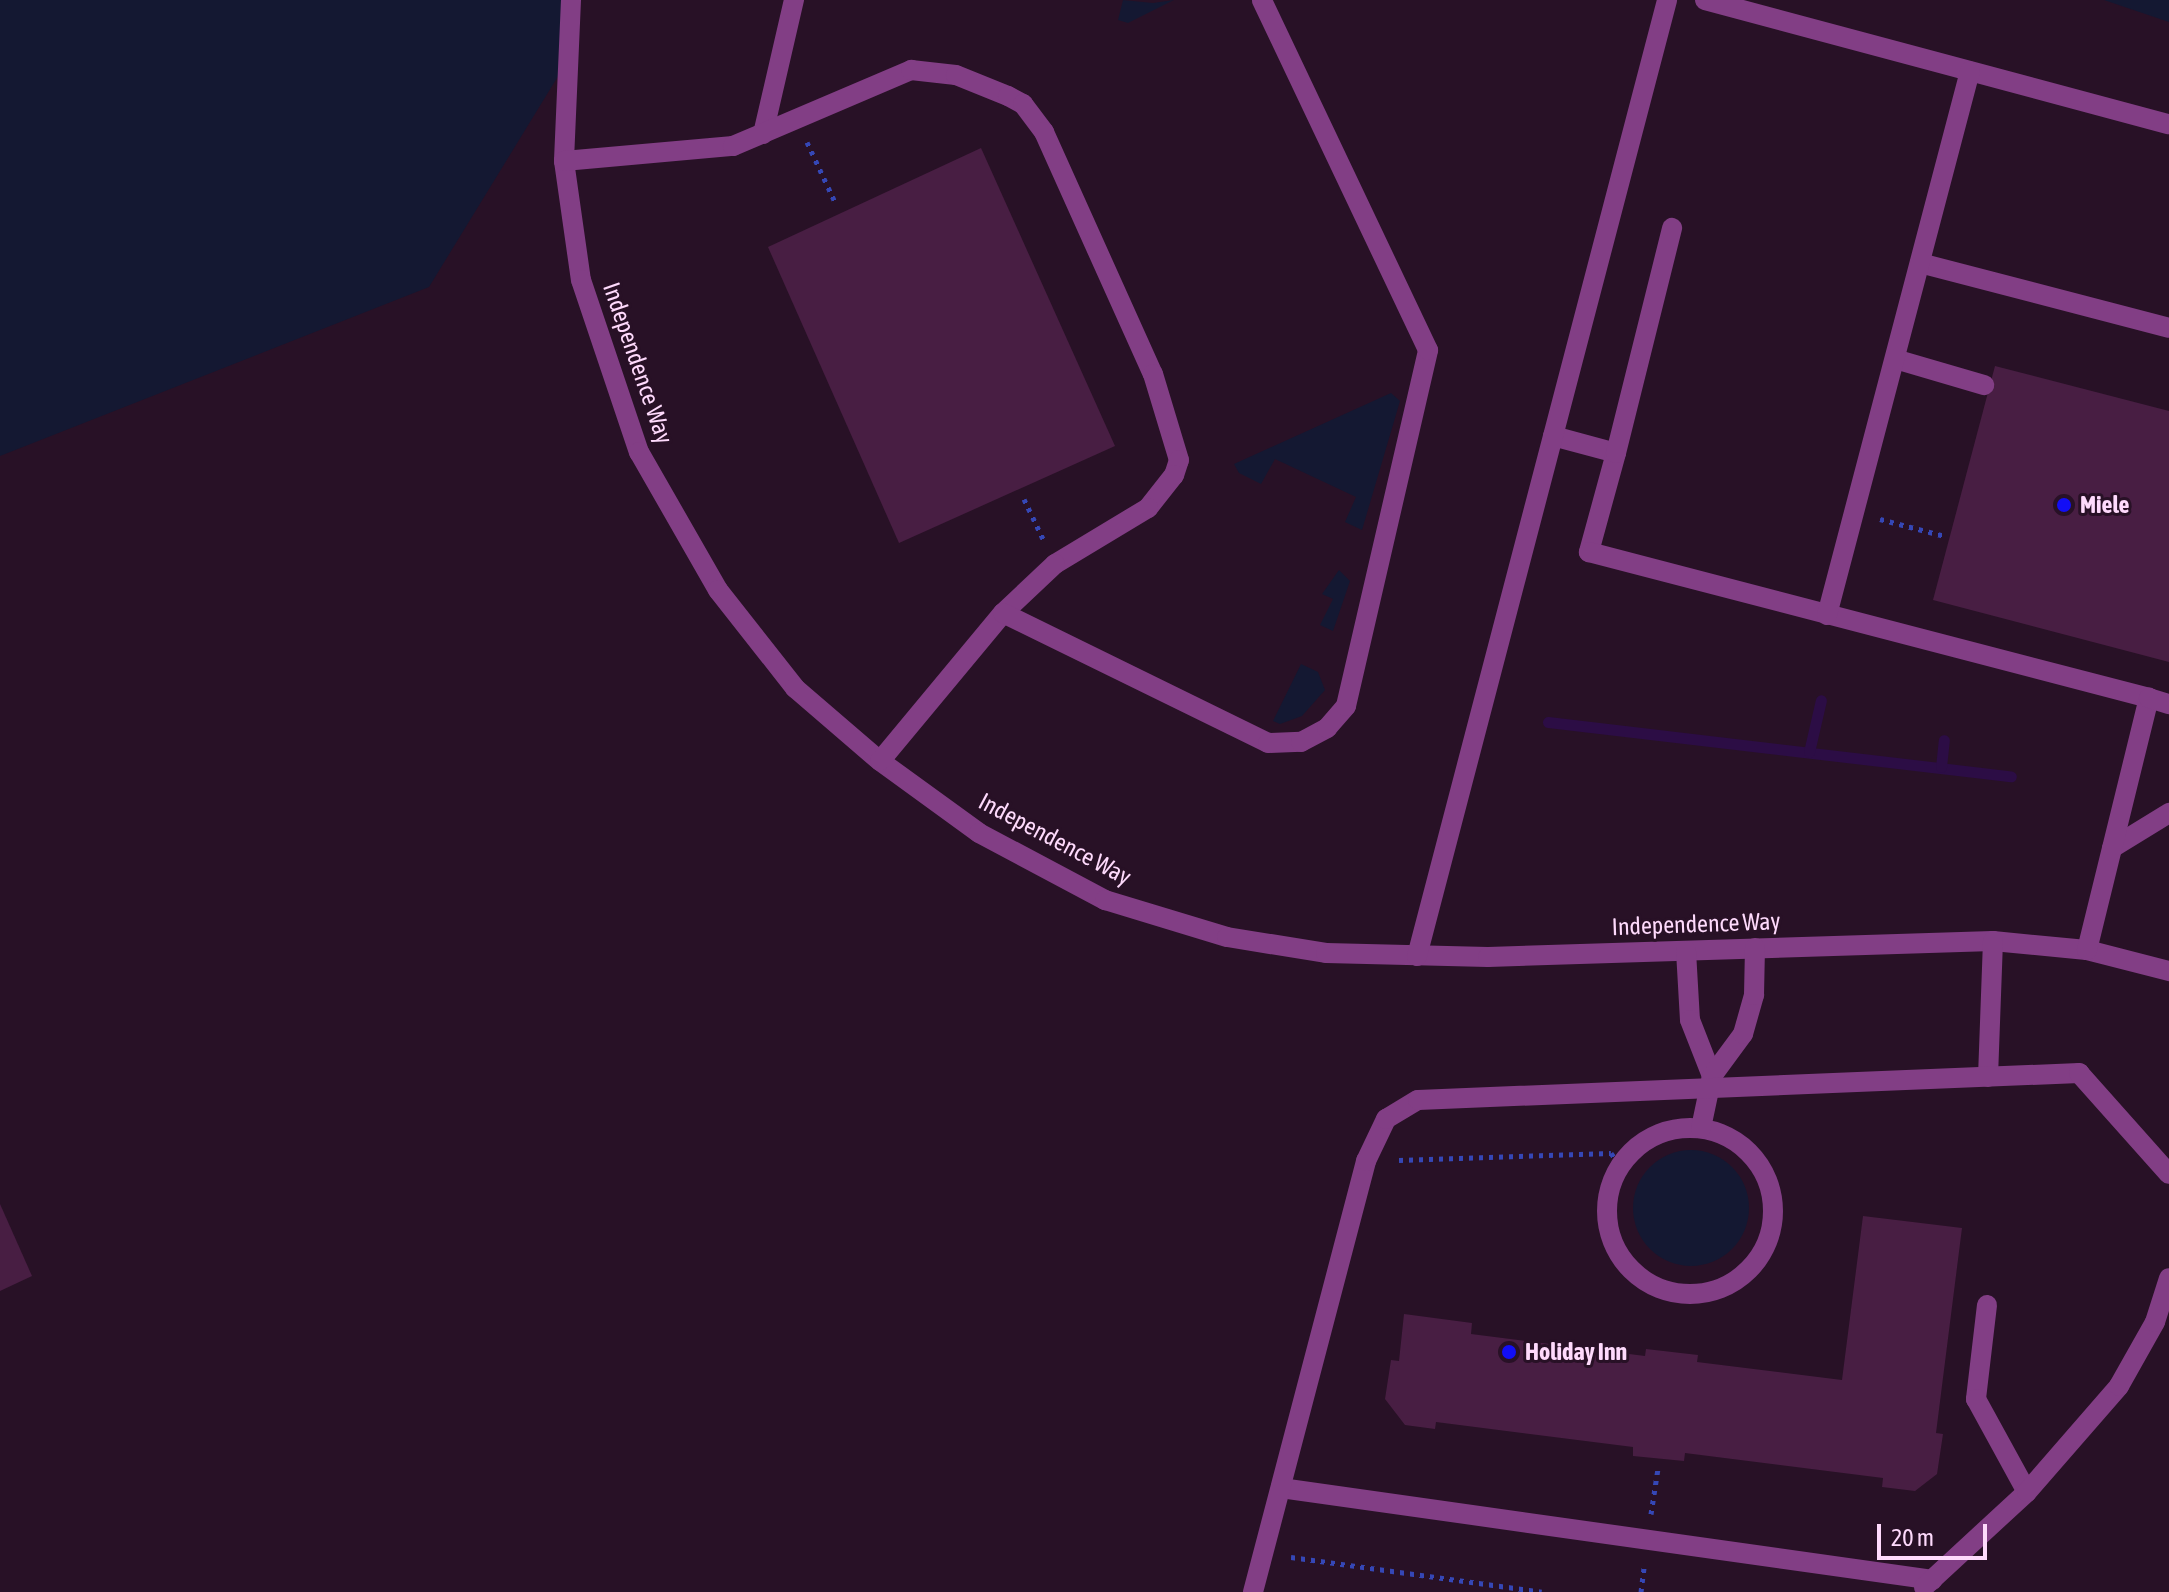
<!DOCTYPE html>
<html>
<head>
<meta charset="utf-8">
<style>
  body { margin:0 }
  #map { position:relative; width:2169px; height:1592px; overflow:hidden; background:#281126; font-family:"Asap Condensed",sans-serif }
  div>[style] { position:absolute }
  .green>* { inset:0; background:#141832 }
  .round { border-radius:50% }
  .stream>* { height:11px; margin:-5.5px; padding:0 5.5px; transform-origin:5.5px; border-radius:5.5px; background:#2c0d45 }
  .building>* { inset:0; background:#481e43 }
  .path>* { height:5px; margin-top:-2.5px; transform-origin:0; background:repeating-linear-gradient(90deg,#3547b6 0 4px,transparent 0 10px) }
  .minor>* { height:20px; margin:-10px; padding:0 10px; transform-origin:10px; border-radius:10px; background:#823e85 }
  .minor>.ring { margin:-10px; padding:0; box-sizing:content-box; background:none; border:20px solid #823e85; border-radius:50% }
  .dots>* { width:22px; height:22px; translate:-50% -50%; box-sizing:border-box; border:4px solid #281126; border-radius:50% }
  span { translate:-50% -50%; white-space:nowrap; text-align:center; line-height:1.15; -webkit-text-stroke:6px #281126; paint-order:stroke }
  .street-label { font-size:24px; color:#fedafc }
  .poi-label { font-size:24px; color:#fedafc; font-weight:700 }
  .left { translate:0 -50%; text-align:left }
  .scale { position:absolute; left:1877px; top:1524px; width:110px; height:36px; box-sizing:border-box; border:4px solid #fedafc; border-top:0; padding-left:10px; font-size:24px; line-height:28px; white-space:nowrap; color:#fedafc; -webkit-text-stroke:6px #281126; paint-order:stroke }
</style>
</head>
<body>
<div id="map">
  <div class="green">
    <div style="clip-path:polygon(0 0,576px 0,560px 73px,429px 287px,0 456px)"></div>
    <div style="clip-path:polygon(1123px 0,1153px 3px,1174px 0,1128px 23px,1118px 20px)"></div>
    <div style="clip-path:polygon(2104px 0,2169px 0,2169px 22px)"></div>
    <div style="clip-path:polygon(1391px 393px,1400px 401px,1362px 530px,1345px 522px,1356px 497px,1275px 459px,1261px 484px,1239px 473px,1234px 464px)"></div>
    <div style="clip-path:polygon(1339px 570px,1350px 581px,1333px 631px,1320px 625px,1333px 599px,1322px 594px)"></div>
    <div style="clip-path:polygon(1301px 664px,1318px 672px,1325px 690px,1302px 716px,1280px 724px,1273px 721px)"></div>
    <div class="round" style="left:1633px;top:1150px;width:116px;height:116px"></div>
  </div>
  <div class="stream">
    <div style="left:1548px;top:722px;width:466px;rotate:6.7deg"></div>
    <div style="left:1809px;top:752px;width:53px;rotate:-77deg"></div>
    <div style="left:1941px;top:767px;width:27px;rotate:-84deg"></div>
  </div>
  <div class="building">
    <div style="clip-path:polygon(981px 148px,1115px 446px,899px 543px,768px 247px)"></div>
    <div style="clip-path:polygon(1995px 366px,2169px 411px,2169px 662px,1933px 600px)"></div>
    <div style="clip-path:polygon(0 1204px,32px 1276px,0 1291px)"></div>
    <div style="clip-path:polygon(1863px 1216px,1962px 1228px,1936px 1433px,1943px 1434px,1937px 1474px,1915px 1491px,1882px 1487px,1883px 1478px,1685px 1453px,1684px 1461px,1633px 1456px,1633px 1447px,1436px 1422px,1435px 1429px,1405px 1425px,1385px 1399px,1391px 1360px,1399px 1361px,1404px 1314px,1472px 1323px,1471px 1334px,1645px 1356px,1646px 1349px,1698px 1355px,1697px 1362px,1842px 1380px)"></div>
  </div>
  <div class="path">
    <div style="left:807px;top:142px;width:66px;rotate:65deg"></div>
    <div style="left:1024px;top:499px;width:47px;rotate:64.5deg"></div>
    <div style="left:1880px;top:519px;width:67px;rotate:14.7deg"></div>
    <div style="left:1399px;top:1160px;width:212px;rotate:-1.9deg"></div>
    <div style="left:1611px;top:1153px;width:15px;rotate:53deg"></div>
    <div style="left:1651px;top:1514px;width:47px;rotate:-81.3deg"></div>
    <div style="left:1291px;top:1557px;width:253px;rotate:7.9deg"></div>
    <div style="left:1641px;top:1592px;width:24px;rotate:-83deg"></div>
  </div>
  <div class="minor">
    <div style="left:571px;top:0;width:161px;rotate:92.5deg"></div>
    <div style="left:564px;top:161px;width:120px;rotate:81.9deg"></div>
    <div style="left:581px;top:280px;width:182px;rotate:71.4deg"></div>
    <div style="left:639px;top:452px;width:159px;rotate:60.2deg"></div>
    <div style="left:718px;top:590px;width:125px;rotate:51.8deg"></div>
    <div style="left:795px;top:688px;width:112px;rotate:40.7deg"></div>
    <div style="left:880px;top:761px;width:122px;rotate:36deg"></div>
    <div style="left:979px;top:833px;width:143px;rotate:28deg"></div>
    <div style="left:1105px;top:900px;width:127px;rotate:16.9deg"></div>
    <div style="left:1227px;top:937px;width:100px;rotate:9.2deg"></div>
    <div style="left:1326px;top:953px;width:162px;rotate:1.4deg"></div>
    <div style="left:1488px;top:957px;width:505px;rotate:-1.81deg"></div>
    <div style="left:1993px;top:941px;width:94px;rotate:5.5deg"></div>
    <div style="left:2087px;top:950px;width:85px;rotate:14.4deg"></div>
    <div style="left:1705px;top:0;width:480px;rotate:15deg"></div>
    <div style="left:763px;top:134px;width:138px;rotate:-77deg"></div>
    <div style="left:564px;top:161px;width:170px;rotate:-5.1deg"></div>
    <div style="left:733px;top:146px;width:194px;rotate:-23.1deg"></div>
    <div style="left:911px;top:70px;width:45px;rotate:6.3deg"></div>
    <div style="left:956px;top:75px;width:56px;rotate:22deg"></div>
    <div style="left:1008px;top:96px;width:17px;rotate:28deg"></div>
    <div style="left:1023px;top:104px;width:35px;rotate:53deg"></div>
    <div style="left:1044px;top:132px;width:265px;rotate:65.8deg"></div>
    <div style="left:1153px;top:374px;width:90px;rotate:73.2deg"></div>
    <div style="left:1179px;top:460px;width:16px;rotate:108deg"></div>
    <div style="left:1174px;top:475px;width:42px;rotate:128.2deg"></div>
    <div style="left:1148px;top:508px;width:109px;rotate:148.9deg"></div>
    <div style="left:1055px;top:564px;width:71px;rotate:136.7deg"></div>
    <div style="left:1003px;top:613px;width:192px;rotate:129.7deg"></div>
    <div style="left:1920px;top:263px;width:257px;rotate:14.6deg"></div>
    <div style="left:1895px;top:359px;width:93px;rotate:16.3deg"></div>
    <div style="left:1553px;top:436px;width:65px;rotate:15.1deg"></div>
    <div style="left:1616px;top:453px;width:103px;rotate:105.3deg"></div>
    <div style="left:1589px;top:552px;width:579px;rotate:14.61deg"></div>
    <div style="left:1616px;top:453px;width:232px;rotate:-76deg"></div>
    <div style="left:1003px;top:613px;width:295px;rotate:26.1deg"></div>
    <div style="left:1268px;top:743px;width:33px;rotate:-2deg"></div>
    <div style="left:1301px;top:742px;width:30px;rotate:-28deg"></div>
    <div style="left:1327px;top:728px;width:29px;rotate:-49deg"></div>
    <div style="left:1346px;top:706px;width:365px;rotate:-77deg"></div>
    <div style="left:1428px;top:350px;width:387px;rotate:-115.4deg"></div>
    <div style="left:1827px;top:615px;width:562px;rotate:-75.27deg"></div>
    <div style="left:2112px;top:848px;width:67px;rotate:-31.6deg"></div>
    <div style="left:2087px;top:950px;width:260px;rotate:-76.2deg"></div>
    <div style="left:2149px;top:698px;width:21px;rotate:17deg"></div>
    <div style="left:1686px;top:951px;width:69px;rotate:86.7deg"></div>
    <div style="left:1690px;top:1020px;width:60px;rotate:68.6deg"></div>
    <div style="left:1417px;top:956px;width:988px;rotate:-75.34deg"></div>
    <div style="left:1988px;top:1077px;width:136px;rotate:-87.9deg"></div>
    <div class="ring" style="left:1607px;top:1128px;width:146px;height:146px"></div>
    <div style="left:1701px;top:1128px;width:53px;rotate:-78.1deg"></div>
    <div style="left:1712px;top:1076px;width:52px;rotate:-53.6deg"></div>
    <div style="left:1743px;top:1034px;width:41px;rotate:-74.2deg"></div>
    <div style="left:1754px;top:995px;width:47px;rotate:-88.8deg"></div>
    <div style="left:1987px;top:1305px;width:95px;rotate:96.7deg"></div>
    <div style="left:1976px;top:1399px;width:106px;rotate:61.3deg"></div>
    <div style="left:1281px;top:1488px;width:658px;rotate:8.03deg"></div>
    <div style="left:1924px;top:1587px;width:140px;rotate:-42.7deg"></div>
    <div style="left:2027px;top:1492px;width:140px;rotate:-49deg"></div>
    <div style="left:2119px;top:1386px;width:73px;rotate:-60.6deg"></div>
    <div style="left:2155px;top:1322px;width:46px;rotate:-72.3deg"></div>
    <div style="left:1253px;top:1592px;width:446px;rotate:-75.3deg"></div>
    <div style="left:1366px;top:1161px;width:47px;rotate:-64.5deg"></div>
    <div style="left:1386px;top:1119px;width:37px;rotate:-31deg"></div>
    <div style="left:1418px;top:1100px;width:662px;rotate:-2.34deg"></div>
    <div style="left:2079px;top:1073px;width:135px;rotate:48.3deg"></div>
  </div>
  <div class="dots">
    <div style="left:2064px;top:505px;background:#120ef6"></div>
    <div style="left:1509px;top:1352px;background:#120ef6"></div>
  </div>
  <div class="street-label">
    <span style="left:638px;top:363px;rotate:71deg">Independence Way</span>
    <span style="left:1055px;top:839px;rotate:28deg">Independence Way</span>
    <span style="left:1696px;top:924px;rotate:-2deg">Independence Way</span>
  </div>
  <div class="poi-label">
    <span class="left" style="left:2080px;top:505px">Miele</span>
    <span class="left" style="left:1525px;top:1352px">Holiday Inn</span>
  </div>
  <div class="scale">20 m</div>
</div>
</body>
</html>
